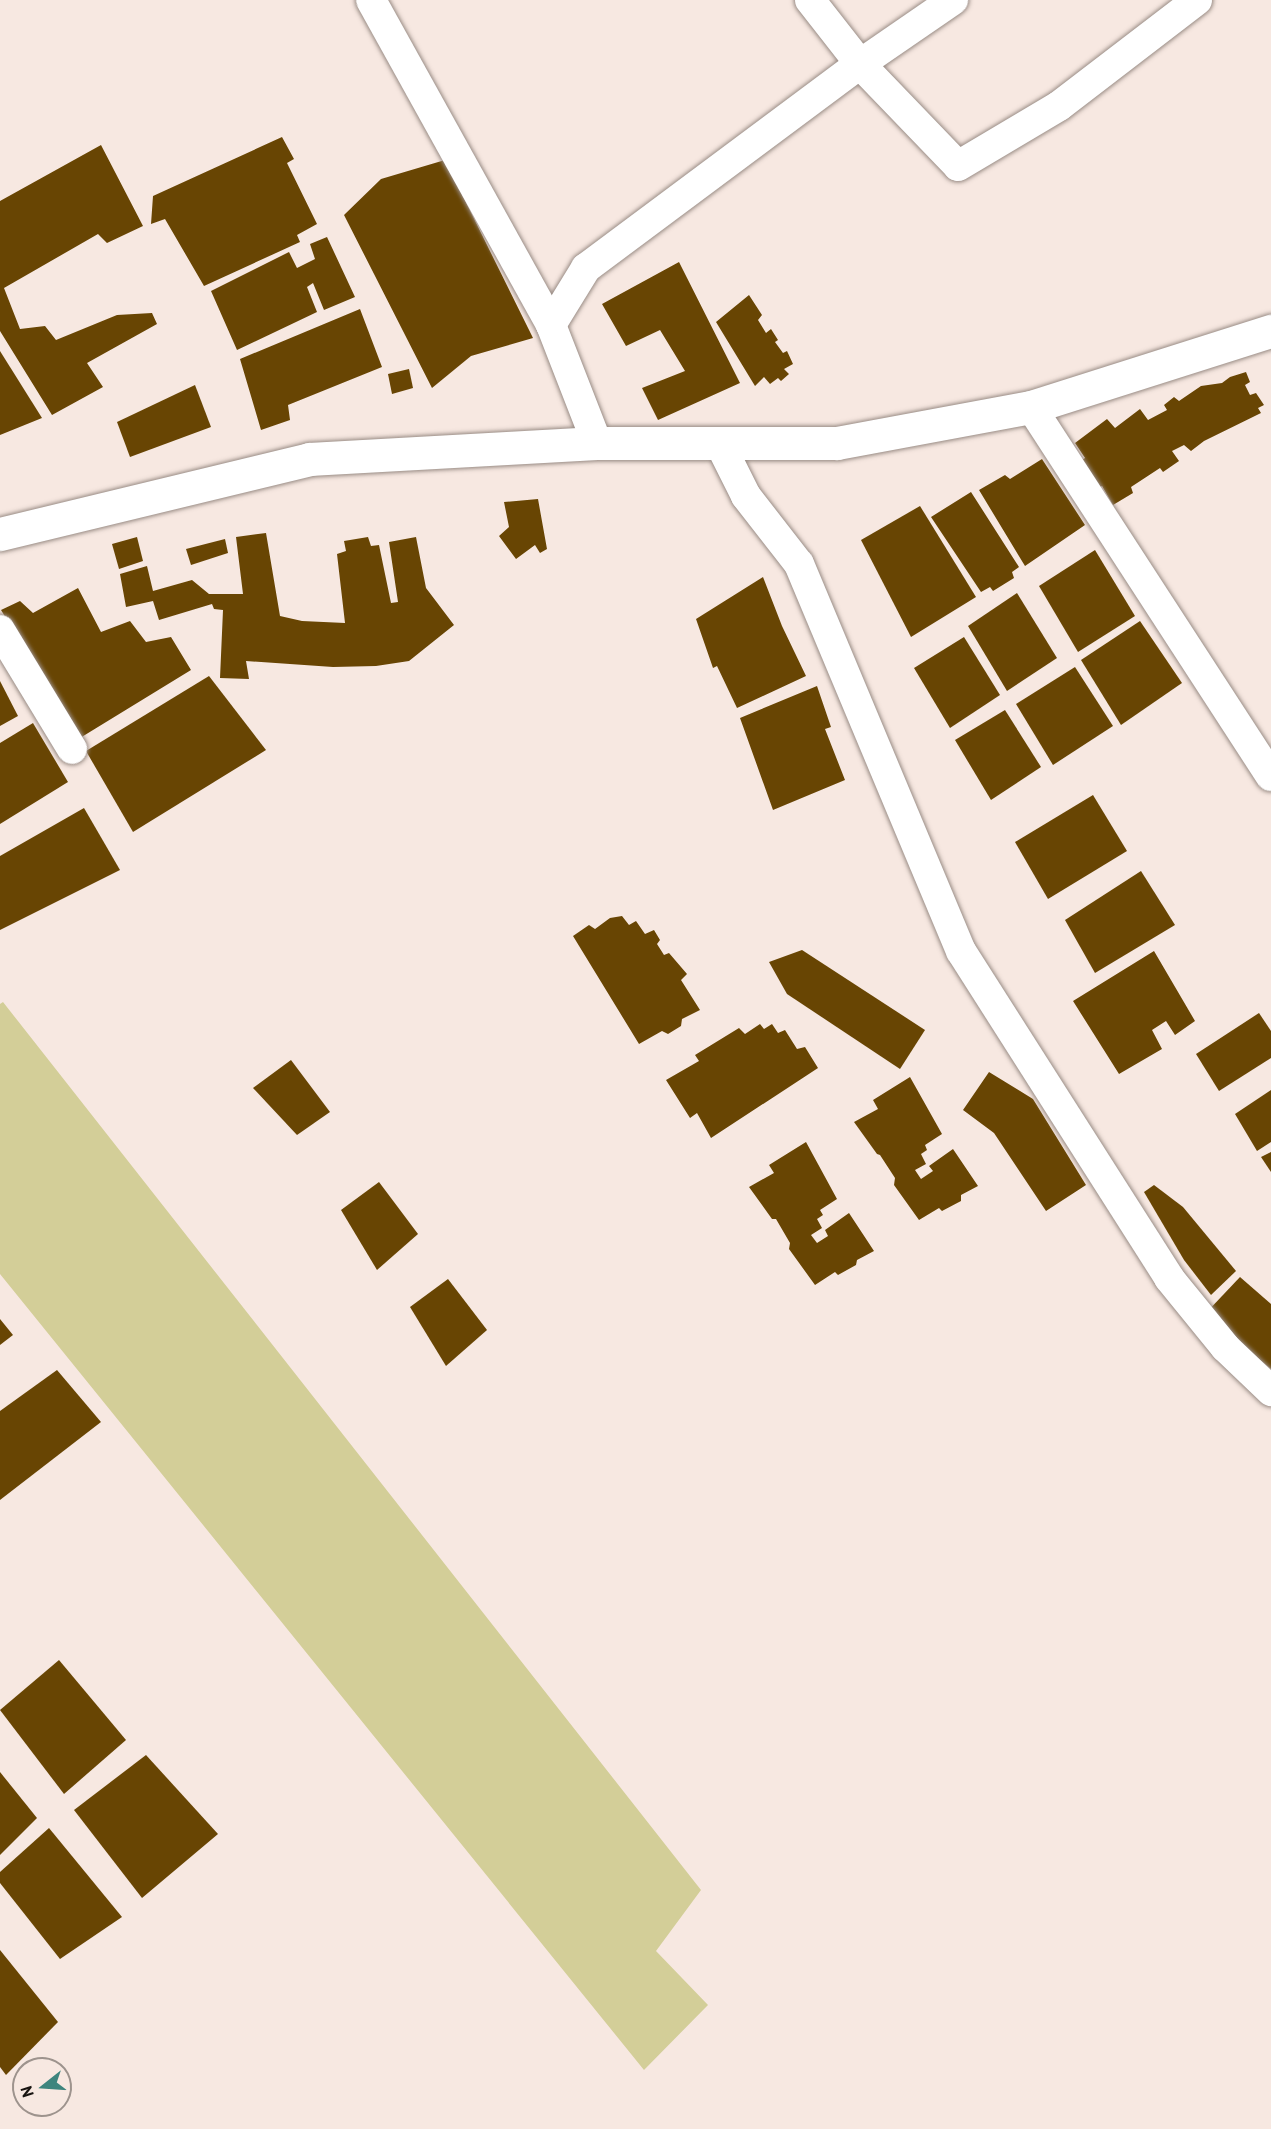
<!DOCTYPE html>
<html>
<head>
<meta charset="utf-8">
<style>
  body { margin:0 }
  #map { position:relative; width:1271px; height:2129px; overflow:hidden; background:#f7e8e1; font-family:"PT Sans",sans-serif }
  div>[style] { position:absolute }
  .green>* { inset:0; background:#d3ce98 }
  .building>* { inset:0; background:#684503 }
  .roads { filter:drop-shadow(0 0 2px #998c85) drop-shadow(0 0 2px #998c85) }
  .minor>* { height:30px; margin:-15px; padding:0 15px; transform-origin:15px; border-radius:15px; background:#fff }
  .secondary>* { height:33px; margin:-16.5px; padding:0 16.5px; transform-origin:16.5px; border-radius:16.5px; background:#fff }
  span { translate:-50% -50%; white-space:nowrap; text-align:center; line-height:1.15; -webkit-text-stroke:6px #f7e8e1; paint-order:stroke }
  .north { position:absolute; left:12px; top:2057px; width:60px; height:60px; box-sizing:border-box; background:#f7e8e1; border:2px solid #9d938d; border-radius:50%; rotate:253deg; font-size:16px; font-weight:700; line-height:24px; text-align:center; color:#171310 }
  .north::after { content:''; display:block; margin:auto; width:21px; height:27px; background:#3e857e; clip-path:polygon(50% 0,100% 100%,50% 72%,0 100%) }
</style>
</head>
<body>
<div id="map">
  <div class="green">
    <div style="clip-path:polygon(3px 1002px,701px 1890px,656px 1951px,708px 2005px,644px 2070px,0 1274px,0 1004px)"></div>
  </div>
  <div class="building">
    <div style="clip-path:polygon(282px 137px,294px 159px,287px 163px,317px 224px,297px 235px,300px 242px,204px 286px,165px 219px,151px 224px,153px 196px)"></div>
    <div style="clip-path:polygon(101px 145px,143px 226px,107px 243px,98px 234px,4px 288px,20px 329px,45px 326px,56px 340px,117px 315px,152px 313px,157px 324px,87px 363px,103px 387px,52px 415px,0 331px,0 201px)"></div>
    <div style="clip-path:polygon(445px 160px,533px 338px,471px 356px,432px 388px,344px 215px,381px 179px)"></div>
    <div style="clip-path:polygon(327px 237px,355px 297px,324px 310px,313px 283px,307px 287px,317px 312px,237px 350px,211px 291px,289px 252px,297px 268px,315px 259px,310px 244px)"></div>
    <div style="clip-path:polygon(679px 262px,740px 383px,658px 420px,642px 388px,685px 371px,660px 330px,626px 346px,602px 304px)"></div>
    <div style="clip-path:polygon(749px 295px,762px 315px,758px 320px,766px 333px,771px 329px,778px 340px,775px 342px,783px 353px,787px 351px,793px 364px,784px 369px,789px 374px,781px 381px,778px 378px,770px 384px,764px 377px,755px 386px,716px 322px)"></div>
    <div style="clip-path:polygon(360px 309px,382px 367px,288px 405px,290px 420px,261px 430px,240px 359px)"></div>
    <div style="clip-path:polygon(0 351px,42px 418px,0 435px)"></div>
    <div style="clip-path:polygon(409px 369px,413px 388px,392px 394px,388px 374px)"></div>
    <div style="clip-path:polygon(1246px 372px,1250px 382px,1245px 385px,1250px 395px,1256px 393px,1264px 405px,1258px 408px,1261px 413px,1204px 441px,1191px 451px,1184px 445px,1172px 451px,1179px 461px,1163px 472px,1160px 468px,1131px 487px,1133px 493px,1113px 505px,1102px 486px,1095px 490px,1078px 463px,1085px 458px,1075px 443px,1107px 419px,1115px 428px,1140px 409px,1148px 420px,1167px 410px,1164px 405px,1174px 397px,1179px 401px,1201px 386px,1222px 383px,1230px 377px)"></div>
    <div style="clip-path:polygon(195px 385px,211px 427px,130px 457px,117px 422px)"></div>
    <div style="clip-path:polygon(1042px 459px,1085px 525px,1025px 566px,979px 490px,1005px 475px,1010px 479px)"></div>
    <div style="clip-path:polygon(971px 492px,1019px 567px,1012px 572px,1014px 578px,993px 591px,990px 587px,981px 592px,931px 517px)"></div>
    <div style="clip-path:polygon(538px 499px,547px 549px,540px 553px,535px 545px,516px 559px,499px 536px,509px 527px,504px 502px)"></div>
    <div style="clip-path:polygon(920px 506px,976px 597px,911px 637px,861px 540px)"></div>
    <div style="clip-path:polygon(266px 533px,280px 616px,302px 621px,345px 623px,337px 554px,346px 551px,344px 541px,368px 537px,371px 546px,379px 545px,391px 603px,398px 602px,389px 542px,416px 537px,426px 588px,454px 625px,409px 661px,376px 666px,333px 667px,246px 661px,249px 679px,220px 678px,223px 610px,214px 609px,212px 604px,159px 620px,153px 601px,126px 607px,120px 574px,147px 566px,153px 591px,192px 580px,209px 594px,243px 594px,236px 537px)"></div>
    <div style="clip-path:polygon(137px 537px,143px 561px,119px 569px,112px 544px)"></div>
    <div style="clip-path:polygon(225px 539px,228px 553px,191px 565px,186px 549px)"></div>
    <div style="clip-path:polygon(1095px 550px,1135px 616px,1078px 652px,1039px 586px)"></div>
    <div style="clip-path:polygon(763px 577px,782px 626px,806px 676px,737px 708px,717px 666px,713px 668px,696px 619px)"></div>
    <div style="clip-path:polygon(78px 588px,101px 632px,130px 621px,146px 642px,171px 637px,191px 670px,80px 738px,1px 610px,20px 601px,33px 613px)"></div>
    <div style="clip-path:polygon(1017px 593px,1057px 658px,1007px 691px,968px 626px)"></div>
    <div style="clip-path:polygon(1140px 621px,1182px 683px,1121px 725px,1081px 660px)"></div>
    <div style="clip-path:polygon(964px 637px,1000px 695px,950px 728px,914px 668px)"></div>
    <div style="clip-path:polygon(1075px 667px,1113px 726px,1053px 765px,1016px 704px)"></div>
    <div style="clip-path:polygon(209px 676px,266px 750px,133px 832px,86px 751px)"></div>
    <div style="clip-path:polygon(0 681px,18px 716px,0 726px)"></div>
    <div style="clip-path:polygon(817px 686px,831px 727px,825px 729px,845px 780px,773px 810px,740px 718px)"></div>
    <div style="clip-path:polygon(1005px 710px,1041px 767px,991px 800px,955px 740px)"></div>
    <div style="clip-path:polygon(33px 723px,68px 782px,0 824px,0 743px)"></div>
    <div style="clip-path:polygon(1093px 795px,1127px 851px,1048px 899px,1015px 842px)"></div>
    <div style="clip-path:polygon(84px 808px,120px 870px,0 930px,0 856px)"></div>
    <div style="clip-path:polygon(1141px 871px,1175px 925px,1095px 973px,1065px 920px)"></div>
    <div style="clip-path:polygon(622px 916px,629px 925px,636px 921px,645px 934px,654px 930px,660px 940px,657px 944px,664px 955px,669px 953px,687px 974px,681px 980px,700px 1010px,682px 1019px,681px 1026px,668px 1034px,662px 1031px,639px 1044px,573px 936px,589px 925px,595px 929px,610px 918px)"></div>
    <div style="clip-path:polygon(802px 950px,925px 1030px,900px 1069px,787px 994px,769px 962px)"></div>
    <div style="clip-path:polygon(1154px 951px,1195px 1021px,1175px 1035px,1166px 1021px,1152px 1030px,1162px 1049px,1119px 1074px,1073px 1001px)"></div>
    <div style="clip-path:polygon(1259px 1013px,1271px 1031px,1271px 1058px,1219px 1091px,1196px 1054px)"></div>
    <div style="clip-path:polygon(760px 1024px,764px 1029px,772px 1024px,778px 1033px,785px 1030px,797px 1049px,805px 1047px,818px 1068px,711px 1138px,697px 1113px,690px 1118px,666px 1080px,699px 1061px,695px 1055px,739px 1028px,745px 1034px)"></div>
    <div style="clip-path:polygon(291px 1060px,330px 1112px,297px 1135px,253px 1088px)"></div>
    <div style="clip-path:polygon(989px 1072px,1033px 1099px,1086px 1185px,1046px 1211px,994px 1133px,963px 1110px)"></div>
    <div style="clip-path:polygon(910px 1077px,942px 1134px,925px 1145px,927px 1150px,921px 1154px,926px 1164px,915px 1170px,921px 1179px,933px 1171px,929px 1166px,953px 1149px,978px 1186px,961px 1195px,961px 1201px,942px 1211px,939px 1208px,919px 1220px,894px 1185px,895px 1178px,880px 1155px,877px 1154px,854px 1122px,878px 1109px,873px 1100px)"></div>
    <div style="clip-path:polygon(1271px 1090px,1271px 1142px,1257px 1151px,1235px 1114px)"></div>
    <div style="clip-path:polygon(806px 1142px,837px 1199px,820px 1210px,823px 1215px,817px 1219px,822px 1228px,811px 1235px,817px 1243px,828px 1236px,825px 1230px,849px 1213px,874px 1251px,857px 1260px,856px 1265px,838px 1275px,835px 1272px,815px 1285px,789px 1249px,790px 1243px,776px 1219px,772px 1219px,749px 1187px,774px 1173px,769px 1165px)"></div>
    <div style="clip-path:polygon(1271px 1152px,1271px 1172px,1261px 1157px)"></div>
    <div style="clip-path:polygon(379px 1182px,418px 1234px,377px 1270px,341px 1210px)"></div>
    <div style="clip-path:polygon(1154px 1185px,1183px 1207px,1236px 1271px,1211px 1295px,1184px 1260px,1144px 1192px)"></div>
    <div style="clip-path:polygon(1240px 1277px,1271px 1304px,1271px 1369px,1205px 1314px)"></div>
    <div style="clip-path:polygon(448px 1279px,487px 1330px,446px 1366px,410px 1307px)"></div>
    <div style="clip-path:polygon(0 1319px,13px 1335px,0 1345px)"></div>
    <div style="clip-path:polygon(57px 1370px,101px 1422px,0 1500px,0 1411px)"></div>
    <div style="clip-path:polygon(59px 1660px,126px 1740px,64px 1794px,0 1710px)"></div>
    <div style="clip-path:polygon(146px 1755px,218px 1834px,142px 1898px,74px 1810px)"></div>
    <div style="clip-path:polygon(0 1772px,37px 1818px,0 1855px)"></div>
    <div style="clip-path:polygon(49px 1828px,122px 1917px,60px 1959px,0 1883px,0 1872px)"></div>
    <div style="clip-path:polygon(0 1950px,58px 2022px,6px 2075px,0 2067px)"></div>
  </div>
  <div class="roads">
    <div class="minor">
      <div style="left:371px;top:0;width:372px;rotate:61deg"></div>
      <div style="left:810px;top:0;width:81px;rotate:52deg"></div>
      <div style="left:860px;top:64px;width:141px;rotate:46.1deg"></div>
      <div style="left:958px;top:166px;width:117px;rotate:-30.7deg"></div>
      <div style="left:1059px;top:106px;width:174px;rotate:-37.5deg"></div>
      <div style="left:1031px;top:407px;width:440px;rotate:57deg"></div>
      <div style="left:597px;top:443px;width:127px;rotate:-111.3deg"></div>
      <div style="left:551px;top:325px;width:67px;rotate:-58.4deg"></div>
      <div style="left:586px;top:268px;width:342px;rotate:-36.7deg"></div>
      <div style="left:860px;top:64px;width:113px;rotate:-34.5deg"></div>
      <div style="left:720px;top:444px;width:58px;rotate:63.4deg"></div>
      <div style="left:746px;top:496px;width:86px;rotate:52.1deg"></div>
      <div style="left:799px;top:564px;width:420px;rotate:67.3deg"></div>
      <div style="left:961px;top:951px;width:388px;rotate:57.5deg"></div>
      <div style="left:1169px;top:1278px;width:89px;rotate:50.9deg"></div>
      <div style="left:1225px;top:1347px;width:64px;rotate:43.7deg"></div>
      <div style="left:0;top:630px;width:139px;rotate:58.8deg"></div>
    </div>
    <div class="secondary">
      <div style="left:0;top:534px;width:318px;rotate:-13.6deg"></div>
      <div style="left:309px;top:459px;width:288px;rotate:-3.2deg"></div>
      <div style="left:597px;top:443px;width:240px"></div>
      <div style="left:837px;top:443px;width:197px;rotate:-10.5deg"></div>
      <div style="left:1031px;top:407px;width:252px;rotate:-17.6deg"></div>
    </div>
  </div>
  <div class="north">N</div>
</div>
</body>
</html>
